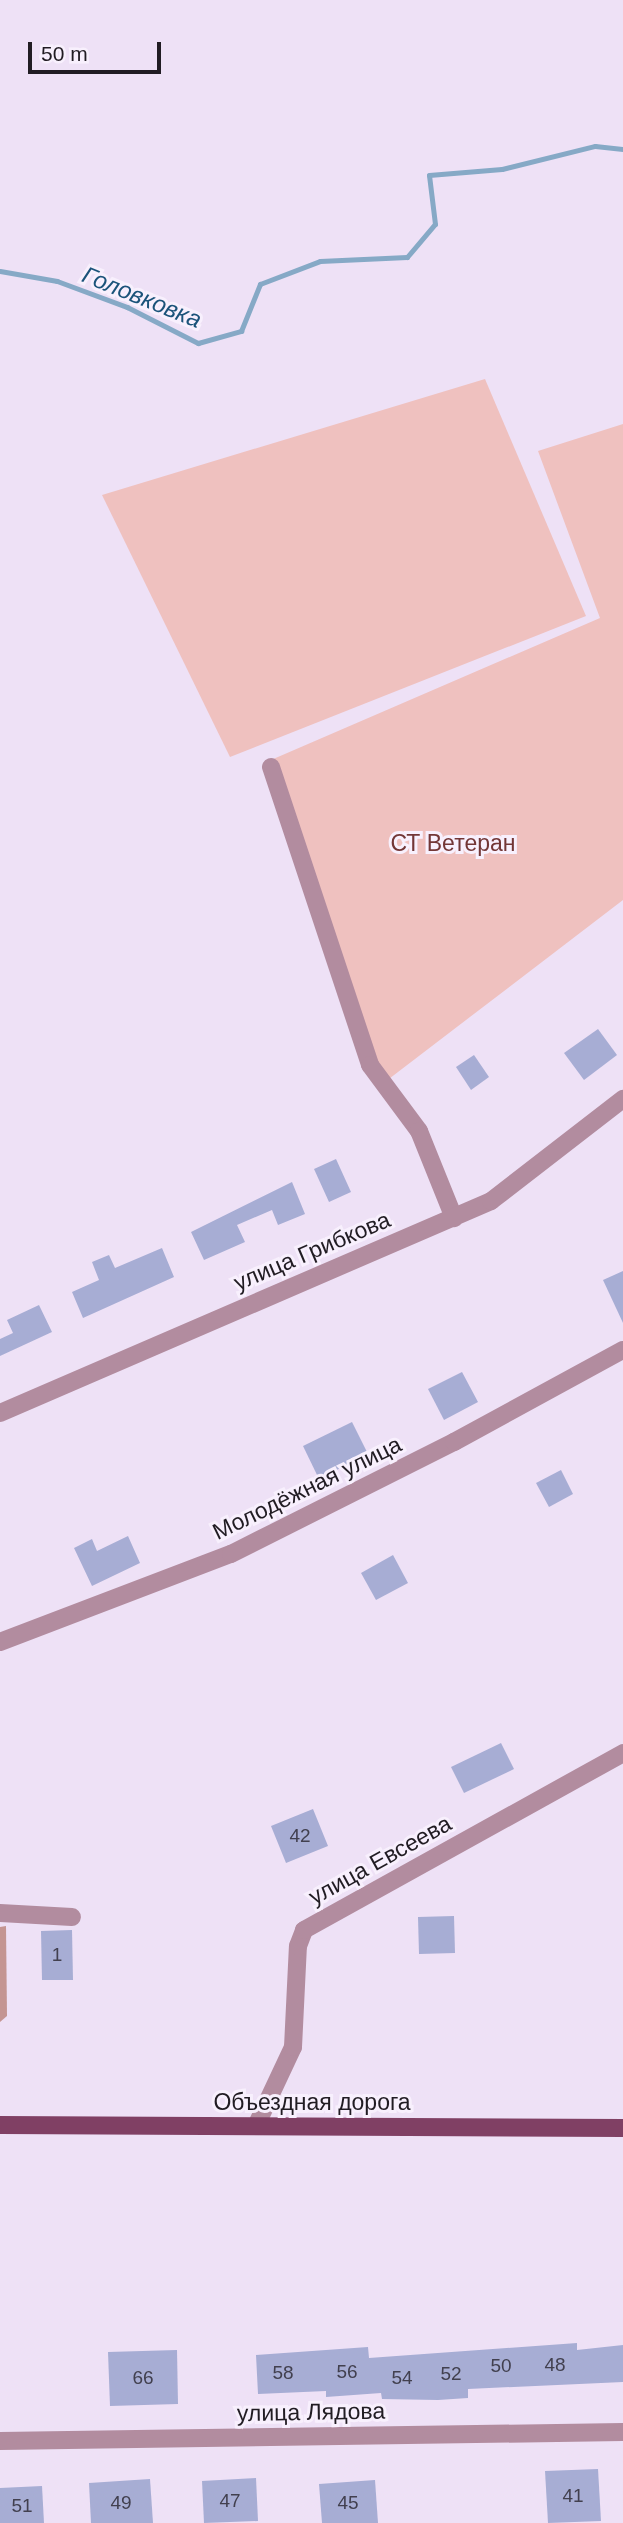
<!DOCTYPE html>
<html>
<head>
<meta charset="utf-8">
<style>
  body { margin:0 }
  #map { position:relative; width:623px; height:2523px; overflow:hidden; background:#eee1f6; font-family:Arial,sans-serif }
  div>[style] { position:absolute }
  .green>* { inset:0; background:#efc1bf }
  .forest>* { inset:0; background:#c49592 }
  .stream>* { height:5px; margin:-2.5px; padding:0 2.5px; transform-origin:2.5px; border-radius:2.5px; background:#86a9c6 }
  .building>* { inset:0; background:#a7add4 }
  .minor>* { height:18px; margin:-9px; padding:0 9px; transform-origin:9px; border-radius:9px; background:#b28c9f }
  .major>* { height:18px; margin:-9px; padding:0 9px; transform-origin:9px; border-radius:9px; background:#804064 }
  span { translate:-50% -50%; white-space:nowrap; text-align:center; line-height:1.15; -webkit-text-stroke:6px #f8f0fd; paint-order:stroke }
  .number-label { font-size:19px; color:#42404f }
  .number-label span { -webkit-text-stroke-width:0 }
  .park-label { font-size:23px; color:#733636 }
  .street-label { font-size:23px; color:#211c23 }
  .water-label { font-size:24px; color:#1b537a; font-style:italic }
  .scale { position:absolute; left:28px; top:42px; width:133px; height:32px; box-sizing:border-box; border:4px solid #211c23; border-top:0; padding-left:9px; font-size:21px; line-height:24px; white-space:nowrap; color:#211c23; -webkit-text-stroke:5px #f8f0fd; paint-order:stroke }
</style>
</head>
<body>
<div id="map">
  <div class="green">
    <div style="clip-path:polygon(485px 379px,586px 616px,230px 757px,102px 495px)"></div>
    <div style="clip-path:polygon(623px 424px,623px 900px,381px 1085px,264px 763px,600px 618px,538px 451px)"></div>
  </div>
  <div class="forest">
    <div style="clip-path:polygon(6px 1926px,7px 2016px,0 2022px,0 1927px)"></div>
  </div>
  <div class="stream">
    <div style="left:0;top:271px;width:58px;rotate:10deg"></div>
    <div style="left:57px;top:281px;width:75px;rotate:20.4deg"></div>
    <div style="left:127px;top:307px;width:80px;rotate:26.9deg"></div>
    <div style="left:198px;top:343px;width:45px;rotate:-15.6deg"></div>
    <div style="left:241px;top:331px;width:51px;rotate:-68deg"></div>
    <div style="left:260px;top:284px;width:64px;rotate:-21deg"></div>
    <div style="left:320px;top:261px;width:87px;rotate:-2.6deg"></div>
    <div style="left:407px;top:257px;width:43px;rotate:-49.7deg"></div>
    <div style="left:435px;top:224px;width:49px;rotate:-97deg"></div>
    <div style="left:429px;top:175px;width:73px;rotate:-4.7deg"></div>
    <div style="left:502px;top:169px;width:96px;rotate:-13.9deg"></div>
    <div style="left:595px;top:146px;width:28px;rotate:6deg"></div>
  </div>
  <div class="building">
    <div style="clip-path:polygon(598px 1029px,617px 1055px,584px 1080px,564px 1053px)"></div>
    <div style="clip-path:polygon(474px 1055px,489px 1077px,471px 1090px,456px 1067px)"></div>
    <div style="clip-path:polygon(336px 1159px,351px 1192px,329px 1202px,314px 1169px)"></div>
    <div style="clip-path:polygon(292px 1182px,305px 1214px,278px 1225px,272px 1210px,237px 1225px,245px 1242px,204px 1260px,191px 1232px)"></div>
    <div style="clip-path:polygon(162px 1248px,174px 1277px,83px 1318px,72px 1292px,99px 1280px,92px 1262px,109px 1255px,115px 1268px)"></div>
    <div style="clip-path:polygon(623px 1271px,623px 1323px,603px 1280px)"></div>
    <div style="clip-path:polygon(39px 1305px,52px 1332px,0 1356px,0 1339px,13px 1333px,7px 1320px)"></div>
    <div style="clip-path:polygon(462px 1372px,478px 1402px,444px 1420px,428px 1389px)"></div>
    <div style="clip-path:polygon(352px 1422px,368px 1454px,319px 1479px,303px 1446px)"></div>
    <div style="clip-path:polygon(561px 1470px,573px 1494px,549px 1507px,536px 1483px)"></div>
    <div style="clip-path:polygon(128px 1536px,140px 1563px,92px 1586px,74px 1548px,92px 1539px,97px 1551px)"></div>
    <div style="clip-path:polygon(393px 1555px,408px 1583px,376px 1600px,361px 1573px)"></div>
    <div style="clip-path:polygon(501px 1743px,514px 1769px,464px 1793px,451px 1767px)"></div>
    <div style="clip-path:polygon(313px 1809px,328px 1846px,286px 1863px,271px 1826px)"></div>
    <div style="clip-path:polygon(454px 1916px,455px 1953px,419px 1954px,418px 1917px)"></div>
    <div style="clip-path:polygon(72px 1930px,73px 1980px,42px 1980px,41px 1931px)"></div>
    <div style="clip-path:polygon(577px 2343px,577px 2350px,623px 2345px,623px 2382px,468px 2389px,468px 2398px,438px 2400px,382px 2399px,381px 2393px,326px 2397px,326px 2391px,258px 2394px,256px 2355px,368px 2347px,369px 2358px)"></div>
    <div style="clip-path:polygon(177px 2350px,178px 2404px,110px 2406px,108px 2352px)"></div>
    <div style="clip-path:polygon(598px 2469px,601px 2521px,548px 2523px,545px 2471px)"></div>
    <div style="clip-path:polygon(256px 2478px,258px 2521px,204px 2523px,202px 2481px)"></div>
    <div style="clip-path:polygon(150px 2479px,153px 2523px,91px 2523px,89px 2483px)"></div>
    <div style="clip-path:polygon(375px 2480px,378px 2523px,322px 2523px,319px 2484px)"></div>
    <div style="clip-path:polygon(42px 2486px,44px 2523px,0 2523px,0 2488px)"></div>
  </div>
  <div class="minor">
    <div style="left:271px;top:767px;width:314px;rotate:71.6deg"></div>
    <div style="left:370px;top:1065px;width:82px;rotate:53.4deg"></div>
    <div style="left:419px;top:1131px;width:94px;rotate:68.1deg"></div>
    <div style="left:0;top:1413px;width:535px;rotate:-23.35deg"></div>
    <div style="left:491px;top:1201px;width:167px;rotate:-37.7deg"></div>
    <div style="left:0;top:1642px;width:247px;rotate:-20.9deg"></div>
    <div style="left:231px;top:1554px;width:250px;rotate:-26.7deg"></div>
    <div style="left:454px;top:1442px;width:192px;rotate:-28.6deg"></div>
    <div style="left:0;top:1913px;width:72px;rotate:3.2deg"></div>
    <div style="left:256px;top:2126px;width:87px;rotate:-64.9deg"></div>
    <div style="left:293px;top:2047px;width:101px;rotate:-87.2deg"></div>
    <div style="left:298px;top:1946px;width:17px;rotate:-69deg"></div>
    <div style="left:304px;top:1930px;width:365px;rotate:-29deg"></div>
    <div style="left:0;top:2441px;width:623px;rotate:-0.83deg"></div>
  </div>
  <div class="major">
    <div style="left:0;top:2125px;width:623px;rotate:0.28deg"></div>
  </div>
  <div class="number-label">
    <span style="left:300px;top:1836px">42</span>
    <span style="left:57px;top:1955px">1</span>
    <span style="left:555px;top:2365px">48</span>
    <span style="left:501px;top:2366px">50</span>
    <span style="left:347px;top:2372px">56</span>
    <span style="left:283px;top:2373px">58</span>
    <span style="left:451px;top:2374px">52</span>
    <span style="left:143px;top:2378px">66</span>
    <span style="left:402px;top:2378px">54</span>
    <span style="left:573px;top:2496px">41</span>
    <span style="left:230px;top:2501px">47</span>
    <span style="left:121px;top:2503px">49</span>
    <span style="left:348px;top:2503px">45</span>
    <span style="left:22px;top:2506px">51</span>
  </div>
  <div class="park-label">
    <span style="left:453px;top:843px">СТ Ветеран</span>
  </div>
  <div class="street-label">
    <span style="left:312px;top:1251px;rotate:-23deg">улица Грибкова</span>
    <span style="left:307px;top:1488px;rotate:-26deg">Молодёжная улица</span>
    <span style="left:380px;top:1860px;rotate:-29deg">улица Евсеева</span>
    <span style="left:312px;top:2102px">Объездная дорога</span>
    <span style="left:311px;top:2412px;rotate:-1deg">улица Лядова</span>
  </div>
  <div class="water-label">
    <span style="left:142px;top:297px;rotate:22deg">Головковка</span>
  </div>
  <div class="scale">50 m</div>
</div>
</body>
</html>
